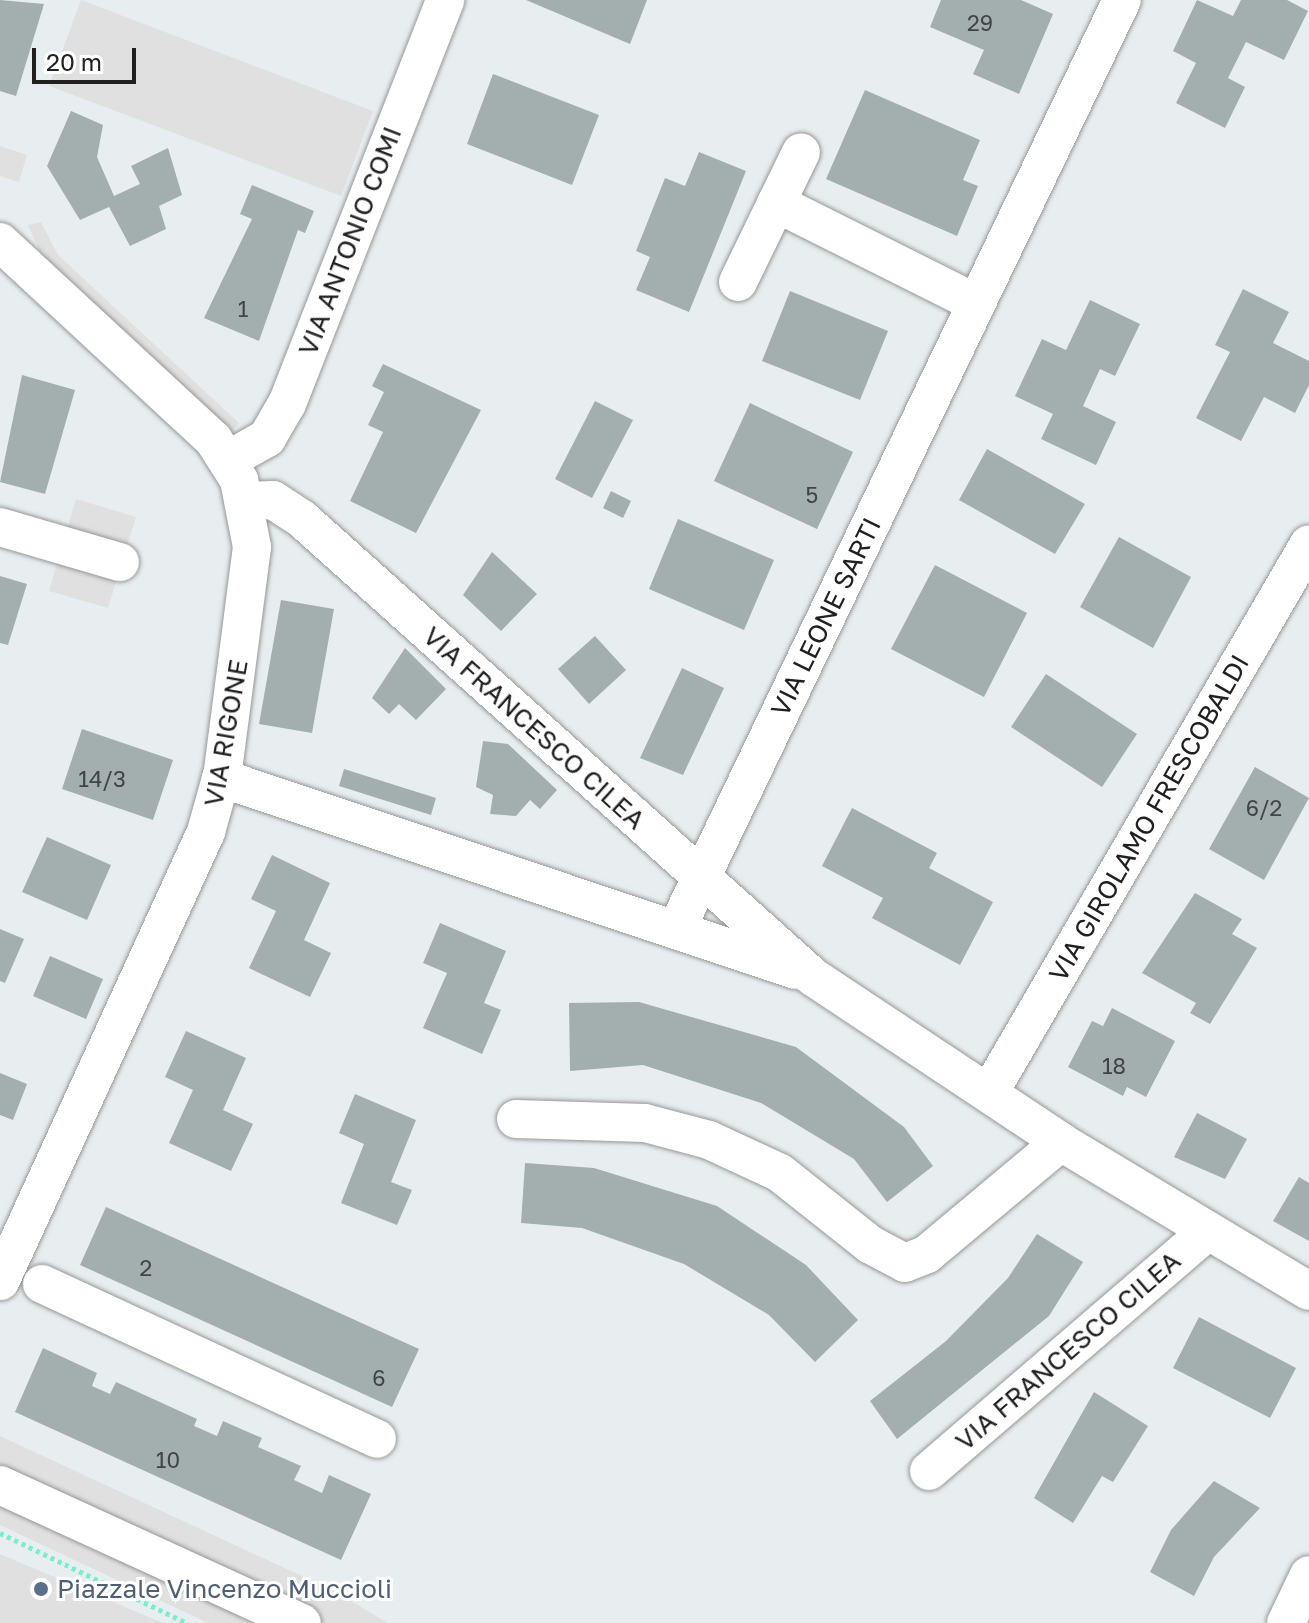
<!DOCTYPE html>
<html>
<head>
<meta charset="utf-8">
<style>
  body { margin:0 }
  #map { position:relative; width:1309px; height:1623px; overflow:hidden; background:#e8eef0; font-family:"Golos Text",sans-serif }
  div>[style] { position:absolute }
  .parking>* { inset:0; background:#e0e0e0 }
  .building>* { inset:0; background:#a3aeae }
  .path>* { height:5px; margin-top:-2.5px; transform-origin:0; background:repeating-linear-gradient(90deg,#7aeecb 0 4px,transparent 0 8px) }
  .roads { filter:drop-shadow(0 0 2px #979797) drop-shadow(0 0 2px #979797) }
  .street>* { height:38px; margin:-19px; padding:0 19px; transform-origin:19px; border-radius:19px; background:#fff }
  .dots>* { width:22px; height:22px; translate:-50% -50%; box-sizing:border-box; border:4px solid #fff; border-radius:50% }
  span { translate:-50% -50%; white-space:nowrap; text-align:center; line-height:1.15; -webkit-text-stroke:6px #fff; paint-order:stroke }
  .number-label { font-size:22px; color:#414444 }
  .number-label span { -webkit-text-stroke-width:0 }
  .street-label { font-size:26px; color:#202020 }
  .service-label { font-size:26px; color:#4e5e75 }
  .left { translate:0 -50%; text-align:left }
  .scale { position:absolute; left:32px; top:48px; width:104px; height:36px; box-sizing:border-box; border:4px solid #202020; border-top:0; padding-left:10px; font-size:24px; line-height:28px; white-space:nowrap; color:#202020; -webkit-text-stroke:6px #fff; paint-order:stroke }
</style>
</head>
<body>
<div id="map">
  <div class="parking">
    <div style="clip-path:polygon(81px 0,373px 111px,341px 196px,49px 86px)"></div>
    <div style="clip-path:polygon(0 146px,27px 155px,19px 182px,0 176px)"></div>
    <div style="clip-path:polygon(41px 222px,58px 255px,239px 423px,229px 434px,44px 261px,28px 225px)"></div>
    <div style="clip-path:polygon(76px 499px,136px 517px,108px 608px,49px 591px)"></div>
    <div style="clip-path:polygon(0 1436px,332px 1590px,388px 1623px,208px 1623px,0 1525px)"></div>
    <div style="clip-path:polygon(0 1554px,163px 1623px,0 1623px)"></div>
  </div>
  <div class="building">
    <div style="clip-path:polygon(0 0,44px 4px,16px 96px,0 91px)"></div>
    <div style="clip-path:polygon(526px 0,647px 0,630px 44px)"></div>
    <div style="clip-path:polygon(941px 0,1021px 0,1053px 14px,1019px 94px,973px 74px,984px 50px,930px 27px)"></div>
    <div style="clip-path:polygon(1197px 0,1233px 16px,1241px 0,1287px 0,1308px 11px,1284px 60px,1246px 42px,1228px 78px,1245px 87px,1225px 128px,1176px 103px,1196px 63px,1173px 51px)"></div>
    <div style="clip-path:polygon(493px 74px,599px 115px,572px 185px,467px 144px)"></div>
    <div style="clip-path:polygon(865px 90px,980px 140px,963px 180px,978px 186px,957px 236px,826px 179px)"></div>
    <div style="clip-path:polygon(71px 111px,103px 125px,97px 157px,114px 196px,140px 184px,131px 166px,168px 148px,182px 195px,159px 206px,166px 229px,130px 246px,109px 207px,80px 220px,47px 166px)"></div>
    <div style="clip-path:polygon(699px 152px,746px 171px,689px 312px,636px 290px,650px 257px,636px 251px,665px 178px,685px 186px)"></div>
    <div style="clip-path:polygon(252px 185px,314px 211px,305px 233px,298px 230px,259px 341px,204px 318px,252px 219px,240px 214px)"></div>
    <div style="clip-path:polygon(1243px 289px,1289px 312px,1273px 343px,1309px 361px,1309px 385px,1295px 413px,1264px 397px,1241px 441px,1196px 418px,1230px 352px,1215px 345px)"></div>
    <div style="clip-path:polygon(790px 291px,888px 331px,860px 400px,762px 361px)"></div>
    <div style="clip-path:polygon(1090px 300px,1140px 324px,1115px 376px,1100px 369px,1083px 406px,1116px 422px,1096px 465px,1041px 439px,1053px 414px,1015px 396px,1042px 339px,1066px 350px)"></div>
    <div style="clip-path:polygon(383px 364px,481px 410px,416px 533px,350px 501px,383px 432px,368px 425px,384px 392px,372px 386px)"></div>
    <div style="clip-path:polygon(22px 375px,75px 390px,45px 494px,0 482px)"></div>
    <div style="clip-path:polygon(595px 401px,633px 420px,592px 498px,555px 479px)"></div>
    <div style="clip-path:polygon(750px 403px,853px 452px,817px 529px,714px 481px)"></div>
    <div style="clip-path:polygon(987px 449px,1085px 504px,1055px 554px,959px 500px)"></div>
    <div style="clip-path:polygon(611px 491px,631px 501px,623px 518px,603px 508px)"></div>
    <div style="clip-path:polygon(678px 519px,774px 560px,744px 630px,649px 589px)"></div>
    <div style="clip-path:polygon(1119px 537px,1191px 577px,1153px 648px,1080px 607px)"></div>
    <div style="clip-path:polygon(492px 552px,537px 594px,501px 631px,463px 595px)"></div>
    <div style="clip-path:polygon(935px 565px,1027px 613px,984px 697px,891px 649px)"></div>
    <div style="clip-path:polygon(0 576px,27px 584px,8px 645px,0 643px)"></div>
    <div style="clip-path:polygon(281px 600px,334px 609px,312px 733px,259px 724px)"></div>
    <div style="clip-path:polygon(595px 636px,626px 670px,589px 704px,558px 669px)"></div>
    <div style="clip-path:polygon(405px 648px,446px 689px,416px 720px,399px 704px,389px 714px,372px 698px)"></div>
    <div style="clip-path:polygon(682px 668px,724px 688px,683px 775px,640px 758px)"></div>
    <div style="clip-path:polygon(1046px 674px,1137px 734px,1102px 787px,1011px 727px)"></div>
    <div style="clip-path:polygon(82px 729px,173px 760px,153px 820px,62px 789px)"></div>
    <div style="clip-path:polygon(483px 741px,508px 744px,557px 790px,540px 809px,530px 800px,516px 816px,490px 814px,493px 795px,476px 787px)"></div>
    <div style="clip-path:polygon(1255px 767px,1309px 798px,1264px 880px,1209px 849px)"></div>
    <div style="clip-path:polygon(344px 769px,436px 798px,431px 815px,339px 786px)"></div>
    <div style="clip-path:polygon(852px 808px,937px 853px,929px 868px,993px 902px,960px 965px,872px 918px,883px 898px,822px 866px)"></div>
    <div style="clip-path:polygon(47px 837px,111px 865px,87px 920px,22px 892px)"></div>
    <div style="clip-path:polygon(272px 855px,330px 883px,304px 940px,331px 953px,310px 997px,249px 968px,276px 911px,251px 899px)"></div>
    <div style="clip-path:polygon(1195px 893px,1242px 919px,1232px 934px,1257px 948px,1210px 1024px,1190px 1013px,1196px 1003px,1142px 973px)"></div>
    <div style="clip-path:polygon(440px 923px,506px 951px,484px 1003px,501px 1010px,482px 1054px,423px 1028px,447px 973px,423px 963px)"></div>
    <div style="clip-path:polygon(0 929px,24px 939px,5px 983px,0 981px)"></div>
    <div style="clip-path:polygon(50px 956px,103px 979px,86px 1019px,33px 996px)"></div>
    <div style="clip-path:polygon(639px 1002px,796px 1047px,904px 1127px,933px 1166px,887px 1202px,854px 1159px,761px 1103px,643px 1065px,570px 1071px,569px 1003px)"></div>
    <div style="clip-path:polygon(1112px 1008px,1175px 1041px,1146px 1097px,1127px 1087px,1123px 1096px,1068px 1067px,1092px 1021px,1103px 1026px)"></div>
    <div style="clip-path:polygon(186px 1031px,246px 1058px,223px 1110px,253px 1124px,231px 1171px,169px 1143px,193px 1090px,165px 1077px)"></div>
    <div style="clip-path:polygon(0 1073px,27px 1084px,13px 1120px,0 1115px)"></div>
    <div style="clip-path:polygon(355px 1094px,416px 1120px,391px 1182px,412px 1190px,397px 1225px,341px 1203px,364px 1144px,339px 1133px)"></div>
    <div style="clip-path:polygon(1197px 1113px,1247px 1139px,1225px 1179px,1174px 1157px)"></div>
    <div style="clip-path:polygon(525px 1163px,594px 1168px,717px 1206px,806px 1265px,858px 1320px,815px 1362px,769px 1315px,684px 1264px,582px 1228px,521px 1223px)"></div>
    <div style="clip-path:polygon(1299px 1177px,1309px 1183px,1309px 1241px,1273px 1221px)"></div>
    <div style="clip-path:polygon(106px 1207px,419px 1349px,392px 1407px,80px 1265px)"></div>
    <div style="clip-path:polygon(1037px 1234px,1083px 1262px,1049px 1316px,897px 1439px,870px 1401px,946px 1341px,1008px 1278px)"></div>
    <div style="clip-path:polygon(1199px 1317px,1296px 1368px,1270px 1418px,1173px 1368px)"></div>
    <div style="clip-path:polygon(43px 1348px,97px 1373px,92px 1386px,110px 1394px,116px 1382px,197px 1419px,194px 1426px,217px 1436px,223px 1421px,262px 1438px,258px 1447px,301px 1466px,294px 1480px,322px 1493px,329px 1475px,371px 1494px,341px 1560px,15px 1412px)"></div>
    <div style="clip-path:polygon(1094px 1392px,1148px 1426px,1113px 1482px,1102px 1476px,1073px 1523px,1034px 1498px)"></div>
    <div style="clip-path:polygon(1214px 1481px,1260px 1508px,1214px 1557px,1194px 1596px,1150px 1572px,1171px 1530px)"></div>
  </div>
  <div class="path">
    <div style="left:0;top:1533px;width:208px;rotate:25.7deg"></div>
  </div>
  <div class="roads">
    <div class="street">
      <div style="left:776px;top:203px;width:224px;rotate:26.6deg"></div>
      <div style="left:0;top:242px;width:290px;rotate:42.8deg"></div>
      <div style="left:213px;top:439px;width:49px;rotate:57.6deg"></div>
      <div style="left:239px;top:480px;width:68px;rotate:79deg"></div>
      <div style="left:252px;top:547px;width:226px;rotate:97.4deg"></div>
      <div style="left:223px;top:771px;width:63px;rotate:105.6deg"></div>
      <div style="left:206px;top:832px;width:494px;rotate:114.6deg"></div>
      <div style="left:738px;top:282px;width:144px;rotate:-64.1deg"></div>
      <div style="left:228px;top:460px;width:45px;rotate:-29.4deg"></div>
      <div style="left:267px;top:438px;width:39px;rotate:-60deg"></div>
      <div style="left:287px;top:404px;width:434px;rotate:-68.6deg"></div>
      <div style="left:246px;top:501px;width:27px;rotate:-2deg"></div>
      <div style="left:273px;top:500px;width:35px;rotate:33deg"></div>
      <div style="left:302px;top:519px;width:686px;rotate:41.87deg"></div>
      <div style="left:813px;top:977px;width:298px;rotate:33.6deg"></div>
      <div style="left:1061px;top:1142px;width:289px;rotate:31deg"></div>
      <div style="left:0;top:527px;width:125px;rotate:16.3deg"></div>
      <div style="left:221px;top:778px;width:605px;rotate:18.49deg"></div>
      <div style="left:676px;top:930px;width:1031px;rotate:-64.38deg"></div>
      <div style="left:989px;top:1093px;width:635px;rotate:-59.76deg"></div>
      <div style="left:516px;top:1119px;width:129px;rotate:1.8deg"></div>
      <div style="left:645px;top:1123px;width:66px;rotate:14.9deg"></div>
      <div style="left:709px;top:1140px;width:78px;rotate:24.9deg"></div>
      <div style="left:780px;top:1173px;width:116px;rotate:38.4deg"></div>
      <div style="left:871px;top:1245px;width:38px;rotate:28deg"></div>
      <div style="left:905px;top:1263px;width:24px;rotate:-22deg"></div>
      <div style="left:927px;top:1254px;width:175px;rotate:-39.9deg"></div>
      <div style="left:42px;top:1284px;width:369px;rotate:24.8deg"></div>
      <div style="left:929px;top:1471px;width:368px;rotate:-40.7deg"></div>
      <div style="left:0;top:1485px;width:332px;rotate:24.6deg"></div>
      <div style="left:1286px;top:1623px;width:53px;rotate:-64.4deg"></div>
    </div>
  </div>
  <div class="dots">
    <div style="left:41px;top:1589px;background:#5c6f8a"></div>
  </div>
  <div class="number-label">
    <span style="left:980px;top:23px">29</span>
    <span style="left:243px;top:309px">1</span>
    <span style="left:812px;top:495px">5</span>
    <span style="left:102px;top:779px">14/3</span>
    <span style="left:1264px;top:808px">6/2</span>
    <span style="left:1114px;top:1066px">18</span>
    <span style="left:146px;top:1268px">2</span>
    <span style="left:379px;top:1378px">6</span>
    <span style="left:168px;top:1460px">10</span>
  </div>
  <div class="street-label">
    <span style="left:350px;top:241px;rotate:-69deg">VIA ANTONIO COMI</span>
    <span style="left:826px;top:617px;rotate:-64deg">VIA LEONE SARTI</span>
    <span style="left:534px;top:728px;rotate:42deg">VIA FRANCESCO CILEA</span>
    <span style="left:226px;top:733px;rotate:-80deg">VIA RIGONE</span>
    <span style="left:1149px;top:818px;rotate:-60deg">VIA GIROLAMO FRESCOBALDI</span>
    <span style="left:1068px;top:1351px;rotate:-41deg">VIA FRANCESCO CILEA</span>
  </div>
  <div class="service-label">
    <span class="left" style="left:57px;top:1589px">Piazzale Vincenzo Muccioli</span>
  </div>
  <div class="scale">20 m</div>
</div>
</body>
</html>
